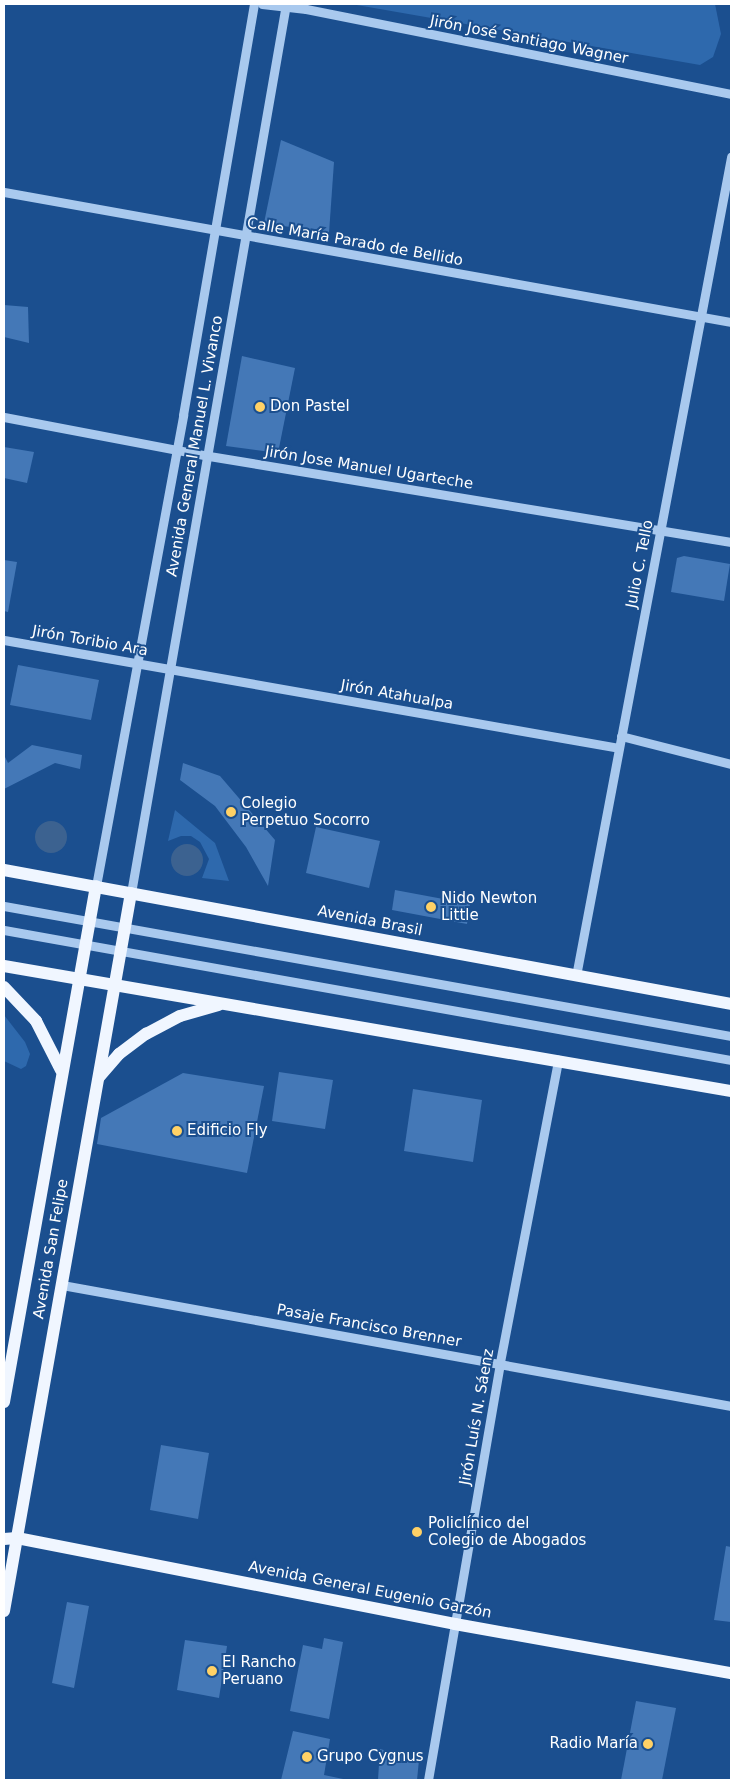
<!DOCTYPE html>
<html>
<head>
<meta charset="utf-8">
<style>
  body { margin:0 }
  #map { position:relative; width:735px; height:1784px; overflow:hidden; background:#1b4f8f; font-family:"DejaVu Sans",sans-serif }
  div>[style] { position:absolute }
  .green>* { inset:0; background:#2e69ad }
  .water>* { inset:0; background:#3c6290 }
  .round { border-radius:50% }
  .building>* { inset:0; background:#4478b7 }
  .minor>* { height:9px; margin:-4.5px; padding:0 4.5px; transform-origin:4.5px; border-radius:4.5px; background:#a9c9ee }
  .major>* { height:12px; margin:-6px; padding:0 6px; transform-origin:6px; border-radius:6px; background:#f0f6ff }
  .dots>* { width:14px; height:14px; translate:-50% -50%; box-sizing:border-box; border:2px solid #1b4f8f; border-radius:50% }
  span { translate:-50% -50%; white-space:nowrap; text-align:center; line-height:1.15; -webkit-text-stroke:4px #1b4f8f; paint-order:stroke }
  .street-label { font-size:15px; color:#fff }
  .poi-label { font-size:15px; color:#fff }
  .left { translate:0 -50%; text-align:left }
  .right { translate:-100% -50%; text-align:right }
  .frame { position:absolute; inset:0; border:5px solid #fff; pointer-events:none }
</style>
</head>
<body>
<div id="map">
  <div class="green">
    <div style="clip-path:polygon(351px 4px,715px 4px,721px 34px,713px 57px,700px 65px)"></div>
    <div style="clip-path:polygon(175px 810px,215px 843px,229px 881px,202px 878px,209px 859px,200px 842px,191px 836px,181px 836px,168px 841px)"></div>
    <div style="clip-path:polygon(4px 1015px,25px 1042px,30px 1054px,26px 1066px,21px 1069px,4px 1061px)"></div>
  </div>
  <div class="water">
    <div class="round" style="left:35px;top:821px;width:32px;height:32px"></div>
    <div class="round" style="left:171px;top:844px;width:32px;height:32px"></div>
  </div>
  <div class="building">
    <div style="clip-path:polygon(281px 140px,334px 162px,329px 233px,264px 223px)"></div>
    <div style="clip-path:polygon(4px 305px,28px 307px,29px 343px,4px 337px)"></div>
    <div style="clip-path:polygon(242px 356px,295px 368px,278px 453px,226px 446px)"></div>
    <div style="clip-path:polygon(4px 447px,34px 452px,27px 483px,4px 478px)"></div>
    <div style="clip-path:polygon(684px 556px,730px 564px,724px 601px,671px 592px,677px 558px)"></div>
    <div style="clip-path:polygon(4px 560px,17px 562px,8px 612px,4px 611px)"></div>
    <div style="clip-path:polygon(18px 665px,99px 680px,91px 720px,10px 705px)"></div>
    <div style="clip-path:polygon(32px 745px,82px 755px,80px 769px,55px 763px,4px 789px,4px 755px,8px 763px)"></div>
    <div style="clip-path:polygon(183px 763px,220px 776px,275px 840px,268px 886px,246px 847px,215px 806px,180px 780px)"></div>
    <div style="clip-path:polygon(316px 827px,380px 841px,369px 888px,306px 873px)"></div>
    <div style="clip-path:polygon(395px 890px,470px 904px,467px 924px,392px 910px)"></div>
    <div style="clip-path:polygon(279px 1072px,333px 1080px,325px 1129px,272px 1121px)"></div>
    <div style="clip-path:polygon(183px 1073px,264px 1086px,247px 1173px,97px 1144px,101px 1118px)"></div>
    <div style="clip-path:polygon(413px 1089px,482px 1100px,473px 1162px,404px 1151px)"></div>
    <div style="clip-path:polygon(161px 1445px,209px 1453px,198px 1519px,150px 1510px)"></div>
    <div style="clip-path:polygon(726px 1546px,731px 1547px,731px 1622px,714px 1620px)"></div>
    <div style="clip-path:polygon(67px 1602px,89px 1606px,74px 1688px,52px 1683px)"></div>
    <div style="clip-path:polygon(324px 1638px,343px 1642px,329px 1719px,290px 1711px,303px 1645px,322px 1649px)"></div>
    <div style="clip-path:polygon(185px 1640px,227px 1646px,219px 1698px,177px 1690px)"></div>
    <div style="clip-path:polygon(636px 1701px,676px 1708px,662px 1780px,621px 1780px)"></div>
    <div style="clip-path:polygon(293px 1731px,330px 1739px,324px 1775px,348px 1780px,281px 1780px)"></div>
    <div style="clip-path:polygon(380px 1749px,419px 1760px,417px 1780px,378px 1780px)"></div>
  </div>
  <div class="minor">
    <div style="left:262px;top:4px;width:44px;rotate:6.5deg"></div>
    <div style="left:306px;top:9px;width:433px;rotate:11.3deg"></div>
    <div style="left:4px;top:192px;width:739px;rotate:10.14deg"></div>
    <div style="left:4px;top:417px;width:209px;rotate:10.8deg"></div>
    <div style="left:209px;top:456px;width:529px;rotate:9.36deg"></div>
    <div style="left:4px;top:640px;width:624px;rotate:9.96deg"></div>
    <div style="left:621px;top:736px;width:114px;rotate:14.3deg"></div>
    <div style="left:96px;top:886px;width:479px;rotate:-79.5deg"></div>
    <div style="left:183px;top:415px;width:417px;rotate:-80.2deg"></div>
    <div style="left:131px;top:893px;width:902px;rotate:-80.11deg"></div>
    <div style="left:4px;top:906px;width:739px;rotate:10.14deg"></div>
    <div style="left:4px;top:930px;width:739px;rotate:10.14deg"></div>
    <div style="left:576px;top:976px;width:834px;rotate:-79.28deg"></div>
    <div style="left:62px;top:1285px;width:680px;rotate:10.25deg"></div>
    <div style="left:428px;top:1780px;width:424px;rotate:-80.2deg"></div>
    <div style="left:500px;top:1362px;width:308px;rotate:-79.1deg"></div>
  </div>
  <div class="major">
    <div style="left:4px;top:870px;width:739px;rotate:10.44deg"></div>
    <div style="left:4px;top:966px;width:738px;rotate:9.76deg"></div>
    <div style="left:4px;top:987px;width:47px;rotate:46.7deg"></div>
    <div style="left:36px;top:1021px;width:55px;rotate:63deg"></div>
    <div style="left:99px;top:1077px;width:30px;rotate:-49deg"></div>
    <div style="left:119px;top:1054px;width:34px;rotate:-37deg"></div>
    <div style="left:146px;top:1034px;width:38px;rotate:-28deg"></div>
    <div style="left:180px;top:1016px;width:40px;rotate:-16deg"></div>
    <div style="left:4px;top:1402px;width:524px;rotate:-79.89deg"></div>
    <div style="left:4px;top:1539px;width:13px;rotate:-4deg"></div>
    <div style="left:17px;top:1538px;width:446px;rotate:11.1deg"></div>
    <div style="left:455px;top:1624px;width:280px;rotate:10.1deg"></div>
    <div style="left:4px;top:1611px;width:729px;rotate:-79.97deg"></div>
  </div>
  <div class="dots">
    <div style="left:260px;top:407px;background:#ffd166"></div>
    <div style="left:231px;top:812px;background:#ffd166"></div>
    <div style="left:431px;top:907px;background:#ffd166"></div>
    <div style="left:177px;top:1131px;background:#ffd166"></div>
    <div style="left:417px;top:1532px;background:#ffd166"></div>
    <div style="left:212px;top:1671px;background:#ffd166"></div>
    <div style="left:648px;top:1744px;background:#ffd166"></div>
    <div style="left:307px;top:1757px;background:#ffd166"></div>
  </div>
  <div class="street-label">
    <span style="left:529px;top:40px;rotate:11deg">Jirón José Santiago Wagner</span>
    <span style="left:355px;top:242px;rotate:10deg">Calle María Parado de Bellido</span>
    <span style="left:195px;top:446px;rotate:-80deg">Avenida General Manuel L. Vivanco</span>
    <span style="left:369px;top:468px;rotate:9deg">Jirón Jose Manuel Ugarteche</span>
    <span style="left:640px;top:564px;rotate:-79deg">Julio C. Tello</span>
    <span style="left:90px;top:641px;rotate:10deg">Jirón Toribio Ara</span>
    <span style="left:397px;top:695px;rotate:10deg">Jirón Atahualpa</span>
    <span style="left:370px;top:921px;rotate:11deg">Avenida Brasil</span>
    <span style="left:51px;top:1249px;rotate:-80deg">Avenida San Felipe</span>
    <span style="left:369px;top:1326px;rotate:10deg">Pasaje Francisco Brenner</span>
    <span style="left:477px;top:1417px;rotate:-80deg">Jirón Luís N. Sáenz</span>
    <span style="left:370px;top:1590px;rotate:11deg">Avenida General Eugenio Garzón</span>
  </div>
  <div class="poi-label">
    <span class="left" style="left:270px;top:407px">Don Pastel</span>
    <span class="left" style="left:241px;top:812px">Colegio<br>Perpetuo Socorro</span>
    <span class="left" style="left:441px;top:907px">Nido Newton<br>Little</span>
    <span class="left" style="left:187px;top:1131px">Edificio Fly</span>
    <span class="left" style="left:428px;top:1532px">Policlínico del<br>Colegio de Abogados</span>
    <span class="left" style="left:222px;top:1671px">El Rancho<br>Peruano</span>
    <span class="right" style="left:638px;top:1744px">Radio María</span>
    <span class="left" style="left:317px;top:1757px">Grupo Cygnus</span>
  </div>
  <div class="frame"></div>
</div>
</body>
</html>
